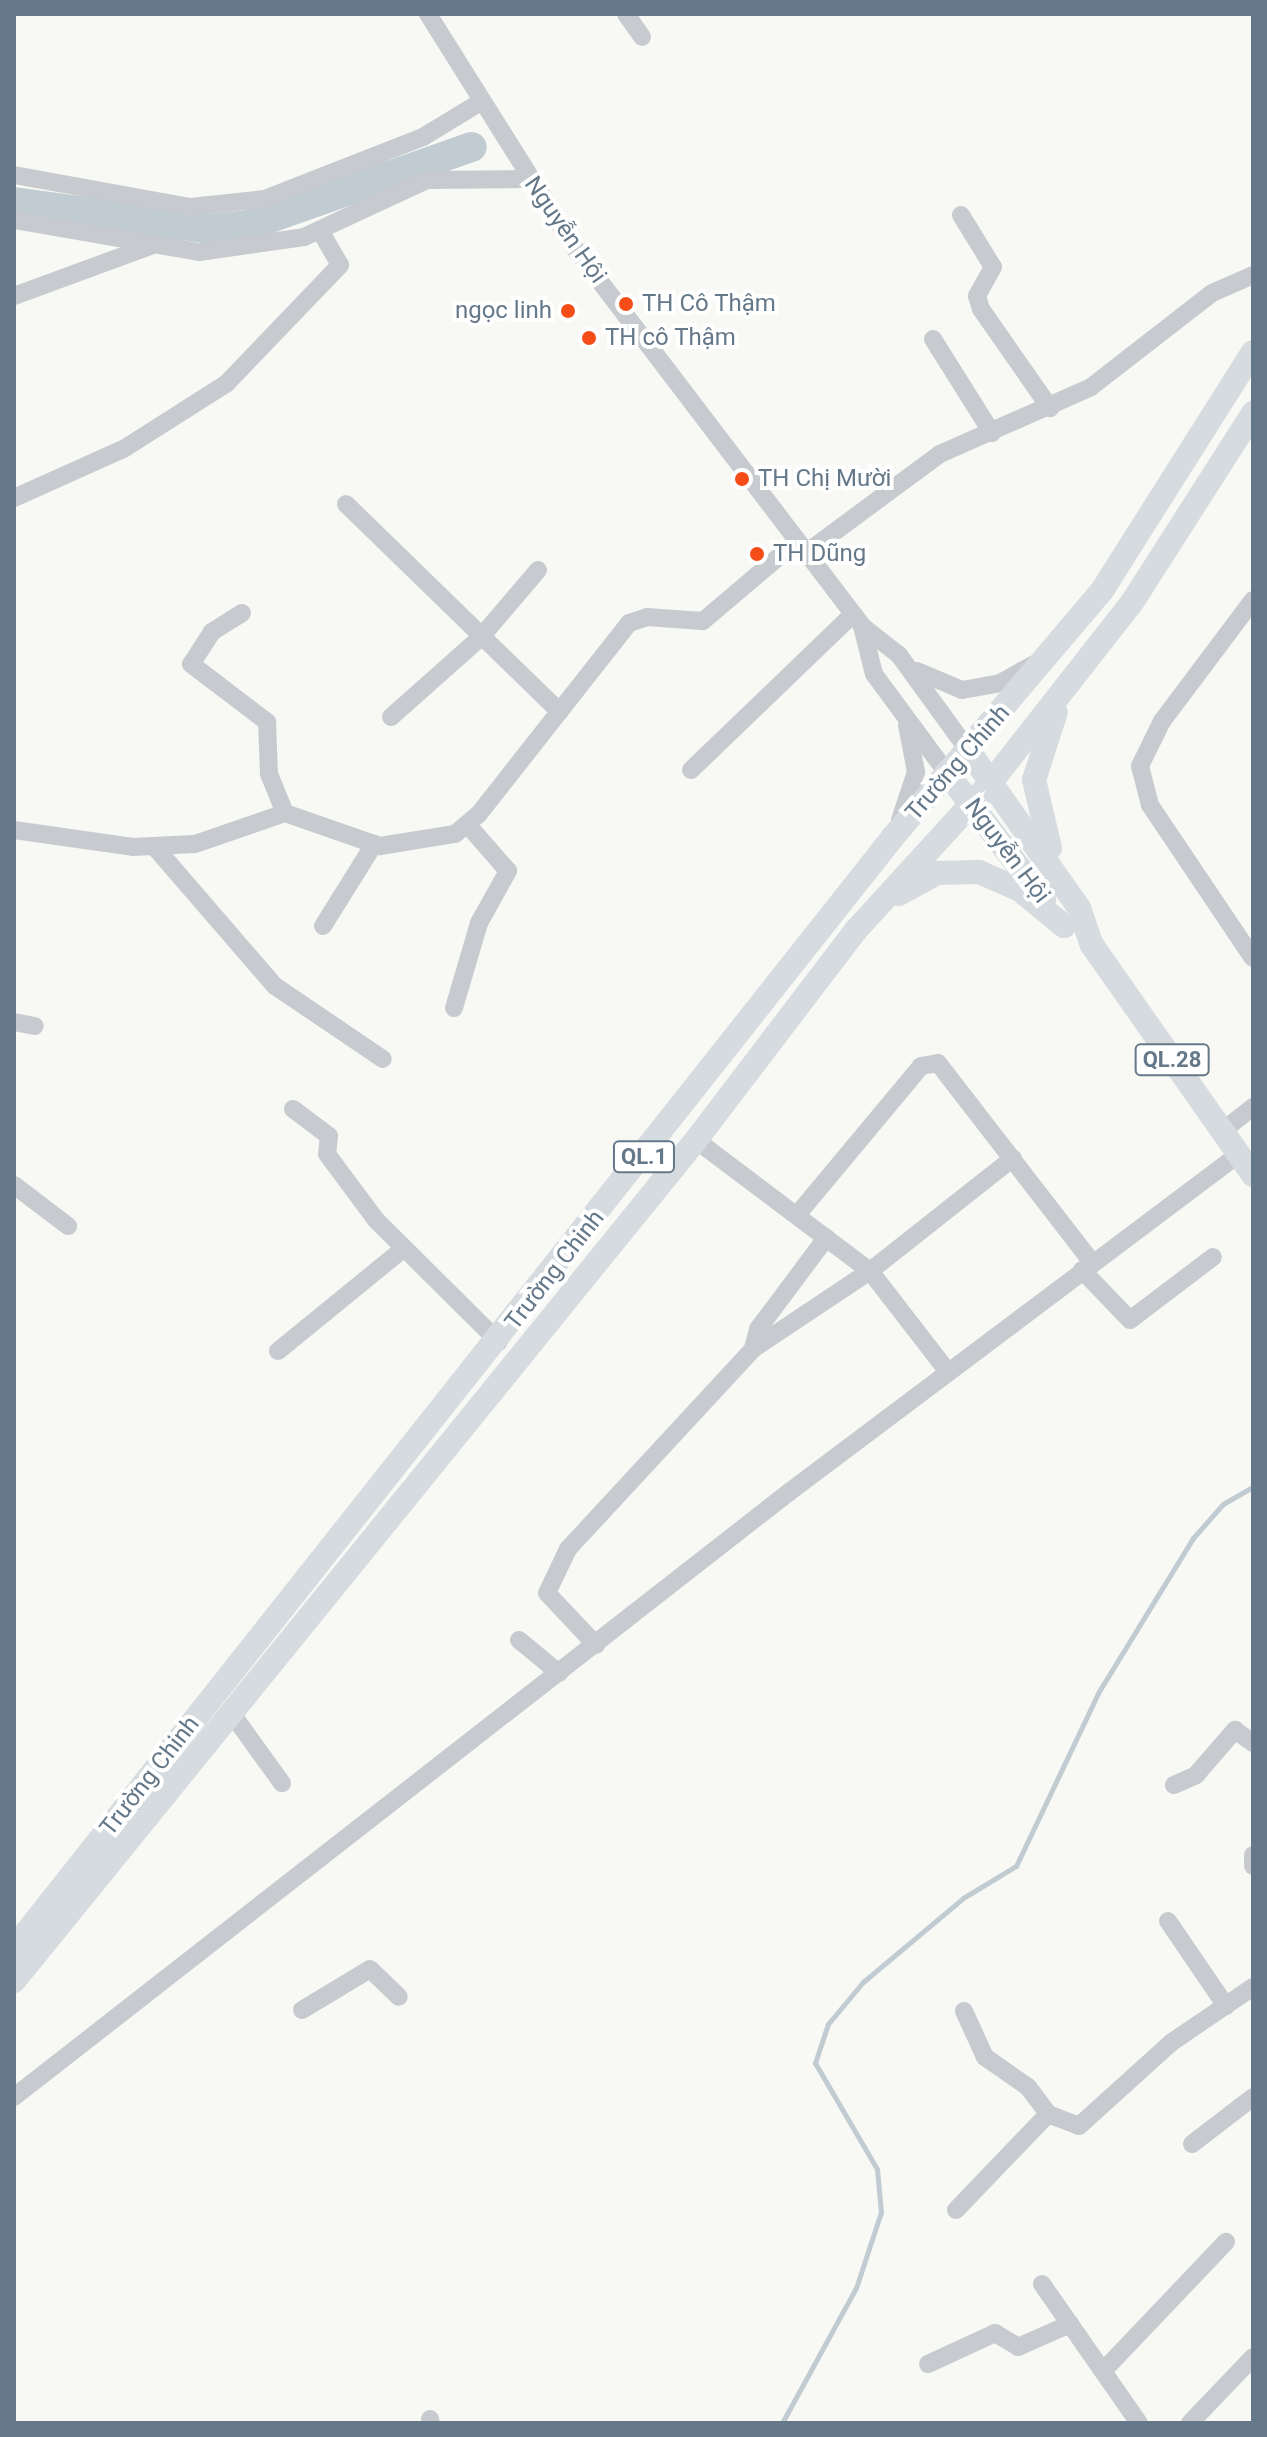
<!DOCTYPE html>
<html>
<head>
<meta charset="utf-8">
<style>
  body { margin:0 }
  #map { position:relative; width:1267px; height:2437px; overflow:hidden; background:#f8f8f5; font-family:Roboto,sans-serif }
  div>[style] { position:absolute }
  .stream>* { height:5px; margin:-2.5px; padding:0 2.5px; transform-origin:2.5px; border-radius:2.5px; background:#c0ccd1 }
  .river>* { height:30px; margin:-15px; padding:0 15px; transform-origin:15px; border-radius:15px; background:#c0ccd1 }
  .minor>* { height:18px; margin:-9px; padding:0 9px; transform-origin:9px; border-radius:9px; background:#c7cbcf }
  .highway>* { height:24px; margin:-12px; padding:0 12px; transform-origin:12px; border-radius:12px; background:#d6dbdf }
  .dots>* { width:22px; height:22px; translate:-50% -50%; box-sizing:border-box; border:4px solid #fff; border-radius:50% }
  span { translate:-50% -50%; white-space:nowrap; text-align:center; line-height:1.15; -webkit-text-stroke:8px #fff; paint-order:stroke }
  .shield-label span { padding:2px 6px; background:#fff; border:2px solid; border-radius:6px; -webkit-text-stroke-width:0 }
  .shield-label { font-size:22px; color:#647889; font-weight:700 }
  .street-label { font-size:24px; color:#647889 }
  .poi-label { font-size:24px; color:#647889 }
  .left { translate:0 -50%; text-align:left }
  .right { translate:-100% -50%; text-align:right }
  .frame { position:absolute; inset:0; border:16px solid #647889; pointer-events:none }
</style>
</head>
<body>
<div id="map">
  <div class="stream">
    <div style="left:782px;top:2423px;width:154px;rotate:-61.3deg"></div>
    <div style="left:856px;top:2288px;width:80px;rotate:-71.8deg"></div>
    <div style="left:881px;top:2212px;width:43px;rotate:-95.3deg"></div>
    <div style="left:877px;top:2169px;width:123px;rotate:-120.3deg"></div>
    <div style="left:815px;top:2063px;width:41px;rotate:-71.6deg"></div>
    <div style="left:828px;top:2024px;width:55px;rotate:-50.2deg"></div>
    <div style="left:863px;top:1982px;width:131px;rotate:-40deg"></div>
    <div style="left:963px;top:1898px;width:62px;rotate:-31.1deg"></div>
    <div style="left:1016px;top:1866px;width:191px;rotate:-64.6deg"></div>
    <div style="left:1098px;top:1693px;width:182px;rotate:-58.5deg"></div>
    <div style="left:1193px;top:1538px;width:45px;rotate:-48.6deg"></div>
    <div style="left:1223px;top:1504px;width:34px;rotate:-30deg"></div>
  </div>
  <div class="river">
    <div style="left:14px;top:202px;width:198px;rotate:7.8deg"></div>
    <div style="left:210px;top:229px;width:40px;rotate:-5.7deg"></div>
    <div style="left:250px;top:225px;width:235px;rotate:-19.4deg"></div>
  </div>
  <div class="minor">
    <div style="left:428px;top:14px;width:279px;rotate:57.9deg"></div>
    <div style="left:576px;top:250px;width:472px;rotate:52.7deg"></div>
    <div style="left:862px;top:626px;width:47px;rotate:38.1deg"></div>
    <div style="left:899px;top:655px;width:117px;rotate:54deg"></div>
    <div style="left:626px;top:14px;width:28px;rotate:55deg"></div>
    <div style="left:14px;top:175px;width:179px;rotate:10.3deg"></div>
    <div style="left:190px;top:207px;width:75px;rotate:-6.1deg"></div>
    <div style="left:265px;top:199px;width:170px;rotate:-21.4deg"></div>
    <div style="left:423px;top:137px;width:66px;rotate:-31.3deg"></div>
    <div style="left:961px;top:215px;width:61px;rotate:58.4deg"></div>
    <div style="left:993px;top:267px;width:33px;rotate:119deg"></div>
    <div style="left:977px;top:296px;width:14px;rotate:73deg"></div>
    <div style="left:981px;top:309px;width:121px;rotate:55.1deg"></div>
    <div style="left:14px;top:220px;width:188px;rotate:9.8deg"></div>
    <div style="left:199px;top:252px;width:106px;rotate:-8.1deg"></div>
    <div style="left:304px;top:237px;width:136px;rotate:-24.9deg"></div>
    <div style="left:427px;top:180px;width:103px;rotate:-0.6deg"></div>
    <div style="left:14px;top:296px;width:145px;rotate:-20.2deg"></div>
    <div style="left:933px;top:339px;width:111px;rotate:57.9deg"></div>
    <div style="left:14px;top:498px;width:122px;rotate:-24.2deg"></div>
    <div style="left:125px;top:448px;width:120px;rotate:-32.4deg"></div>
    <div style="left:226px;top:384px;width:165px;rotate:-46.2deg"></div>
    <div style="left:340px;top:265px;width:39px;rotate:-120deg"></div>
    <div style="left:346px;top:504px;width:298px;rotate:44.2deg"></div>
    <div style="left:806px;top:553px;width:167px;rotate:-36.5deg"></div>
    <div style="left:940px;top:454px;width:165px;rotate:-23.9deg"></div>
    <div style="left:1091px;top:387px;width:153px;rotate:-37.8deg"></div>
    <div style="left:1212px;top:293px;width:45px;rotate:-23.7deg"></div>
    <div style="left:1253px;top:600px;width:151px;rotate:126.9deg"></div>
    <div style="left:1162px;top:721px;width:50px;rotate:116.1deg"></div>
    <div style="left:1140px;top:766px;width:40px;rotate:75.6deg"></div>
    <div style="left:1150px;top:805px;width:184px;rotate:56.1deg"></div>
    <div style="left:242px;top:613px;width:36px;rotate:148deg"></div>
    <div style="left:212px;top:632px;width:38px;rotate:123deg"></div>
    <div style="left:191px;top:664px;width:96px;rotate:37.3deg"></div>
    <div style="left:267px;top:722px;width:52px;rotate:87.8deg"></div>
    <div style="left:269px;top:774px;width:42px;rotate:67.7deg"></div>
    <div style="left:862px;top:626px;width:49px;rotate:76deg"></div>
    <div style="left:874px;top:674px;width:123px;rotate:53.6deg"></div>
    <div style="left:917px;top:671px;width:49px;rotate:22.9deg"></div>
    <div style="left:962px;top:690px;width:39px;rotate:-10deg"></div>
    <div style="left:1000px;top:683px;width:38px;rotate:-29deg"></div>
    <div style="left:391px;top:717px;width:120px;rotate:-41.6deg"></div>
    <div style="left:481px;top:637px;width:88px;rotate:-49.6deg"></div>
    <div style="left:691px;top:770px;width:225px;rotate:-43.9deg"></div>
    <div style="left:900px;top:820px;width:51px;rotate:-71.6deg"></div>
    <div style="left:916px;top:772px;width:48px;rotate:-100.8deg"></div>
    <div style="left:14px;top:830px;width:120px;rotate:8.1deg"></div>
    <div style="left:133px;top:847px;width:62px;rotate:-2.8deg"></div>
    <div style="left:195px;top:844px;width:95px;rotate:-19deg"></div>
    <div style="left:285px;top:813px;width:101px;rotate:19.2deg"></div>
    <div style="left:380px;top:846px;width:76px;rotate:-9.1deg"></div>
    <div style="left:455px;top:834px;width:30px;rotate:-40deg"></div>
    <div style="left:478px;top:815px;width:244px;rotate:-51.8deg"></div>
    <div style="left:629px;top:623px;width:19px;rotate:-18deg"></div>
    <div style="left:647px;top:617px;width:56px;rotate:4.1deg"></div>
    <div style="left:703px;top:621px;width:122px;rotate:-40.3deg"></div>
    <div style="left:154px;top:846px;width:185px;rotate:49.2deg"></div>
    <div style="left:275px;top:986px;width:130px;rotate:34.1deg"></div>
    <div style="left:323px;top:926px;width:97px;rotate:-58.1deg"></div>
    <div style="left:454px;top:1008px;width:89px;rotate:-73.6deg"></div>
    <div style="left:479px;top:923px;width:60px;rotate:-60.9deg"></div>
    <div style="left:508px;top:871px;width:62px;rotate:-131.1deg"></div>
    <div style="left:14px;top:1022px;width:21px;rotate:11deg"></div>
    <div style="left:293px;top:1109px;width:45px;rotate:36.9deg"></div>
    <div style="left:329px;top:1136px;width:18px;rotate:96deg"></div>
    <div style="left:327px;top:1154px;width:82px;rotate:53.4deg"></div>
    <div style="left:376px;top:1220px;width:173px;rotate:44.8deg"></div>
    <div style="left:1221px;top:1132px;width:41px;rotate:-38deg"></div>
    <div style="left:696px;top:1140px;width:218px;rotate:37deg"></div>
    <div style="left:870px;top:1271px;width:128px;rotate:52.3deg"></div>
    <div style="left:14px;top:1185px;width:68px;rotate:37.2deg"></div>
    <div style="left:797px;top:1215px;width:194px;rotate:-50.2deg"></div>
    <div style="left:921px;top:1066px;width:17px;rotate:-10deg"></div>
    <div style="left:938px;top:1063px;width:252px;rotate:52.3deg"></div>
    <div style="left:1082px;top:1270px;width:69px;rotate:46.2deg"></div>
    <div style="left:1130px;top:1320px;width:104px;rotate:-37.2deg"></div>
    <div style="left:753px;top:1349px;width:21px;rotate:-76deg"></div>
    <div style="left:758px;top:1329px;width:114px;rotate:-53.2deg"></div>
    <div style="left:278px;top:1351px;width:161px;rotate:-39.2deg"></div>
    <div style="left:519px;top:1640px;width:52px;rotate:39.5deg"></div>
    <div style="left:596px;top:1645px;width:71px;rotate:-133.3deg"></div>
    <div style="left:547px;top:1593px;width:49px;rotate:-64.5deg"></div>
    <div style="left:568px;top:1549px;width:272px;rotate:-47.2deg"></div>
    <div style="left:753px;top:1349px;width:141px;rotate:-33.7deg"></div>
    <div style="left:870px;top:1271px;width:182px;rotate:-38.3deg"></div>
    <div style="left:230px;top:1711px;width:89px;rotate:54.2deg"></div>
    <div style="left:1174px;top:1785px;width:24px;rotate:-24deg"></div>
    <div style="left:1196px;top:1775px;width:60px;rotate:-49.1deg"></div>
    <div style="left:1235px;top:1730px;width:22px;rotate:36deg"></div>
    <div style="left:1253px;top:1855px;width:11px;rotate:90deg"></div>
    <div style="left:1168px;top:1921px;width:103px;rotate:55.7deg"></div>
    <div style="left:302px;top:2010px;width:79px;rotate:-31.1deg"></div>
    <div style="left:370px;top:1969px;width:40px;rotate:44deg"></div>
    <div style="left:964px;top:2011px;width:51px;rotate:65.5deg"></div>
    <div style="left:985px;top:2057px;width:52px;rotate:34.9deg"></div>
    <div style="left:1028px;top:2087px;width:34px;rotate:53deg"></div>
    <div style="left:1048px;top:2114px;width:33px;rotate:21deg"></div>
    <div style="left:1079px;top:2126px;width:125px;rotate:-42.1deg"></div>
    <div style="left:1172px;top:2042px;width:98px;rotate:-34.2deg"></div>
    <div style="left:14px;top:2097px;width:982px;rotate:-37.97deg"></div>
    <div style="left:788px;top:1493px;width:564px;rotate:-36.93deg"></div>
    <div style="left:1192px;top:2144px;width:77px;rotate:-37.6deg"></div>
    <div style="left:956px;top:2210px;width:133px;rotate:-46.2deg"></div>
    <div style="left:1042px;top:2284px;width:169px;rotate:55.1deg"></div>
    <div style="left:928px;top:2364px;width:74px;rotate:-24.8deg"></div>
    <div style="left:995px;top:2333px;width:27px;rotate:31deg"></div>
    <div style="left:1018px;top:2347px;width:57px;rotate:-23.9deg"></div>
    <div style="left:1104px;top:2370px;width:177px;rotate:-46.4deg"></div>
    <div style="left:430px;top:2419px;width:4px;rotate:76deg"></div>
    <div style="left:1190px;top:2423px;width:91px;rotate:-46.3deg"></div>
  </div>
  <div class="highway">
    <div style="left:968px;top:750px;width:193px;rotate:54.9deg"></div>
    <div style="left:1079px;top:908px;width:39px;rotate:71deg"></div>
    <div style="left:1092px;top:945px;width:281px;rotate:55deg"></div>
    <div style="left:947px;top:773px;width:160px;rotate:52.6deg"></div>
    <div style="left:1050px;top:848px;width:70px;rotate:-103.2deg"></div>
    <div style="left:1034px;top:780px;width:71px;rotate:-72.1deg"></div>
    <div style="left:899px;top:894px;width:43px;rotate:-28.9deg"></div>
    <div style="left:937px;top:873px;width:42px;rotate:-1.4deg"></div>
    <div style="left:979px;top:872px;width:45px;rotate:23.7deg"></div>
    <div style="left:1020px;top:890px;width:57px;rotate:39.3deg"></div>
    <div style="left:14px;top:1948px;width:1417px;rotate:-51.65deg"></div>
    <div style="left:893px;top:837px;width:325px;rotate:-49.7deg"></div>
    <div style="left:1103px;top:589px;width:280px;rotate:-57.7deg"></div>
    <div style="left:14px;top:1981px;width:1083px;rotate:-50.96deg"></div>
    <div style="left:696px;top:1140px;width:265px;rotate:-52.7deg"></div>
    <div style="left:857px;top:929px;width:200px;rotate:-47.6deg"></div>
    <div style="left:992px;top:781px;width:225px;rotate:-51.9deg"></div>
    <div style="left:1131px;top:604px;width:227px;rotate:-57.4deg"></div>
  </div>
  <div class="dots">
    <div style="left:626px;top:304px;background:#f54d18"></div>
    <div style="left:568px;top:311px;background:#f54d18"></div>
    <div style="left:589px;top:338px;background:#f54d18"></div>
    <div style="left:742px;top:479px;background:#f54d18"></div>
    <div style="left:757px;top:554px;background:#f54d18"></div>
  </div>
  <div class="shield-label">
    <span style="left:1172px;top:1060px">QL.28</span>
    <span style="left:644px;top:1157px">QL.1</span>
  </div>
  <div class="street-label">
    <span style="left:565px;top:230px;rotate:55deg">Nguyễn Hội</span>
    <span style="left:958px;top:763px;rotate:-49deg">Trường Chinh</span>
    <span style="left:1007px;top:851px;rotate:53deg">Nguyễn Hội</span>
    <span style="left:555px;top:1270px;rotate:-52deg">Trường Chinh</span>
    <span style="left:150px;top:1776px;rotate:-52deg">Trường Chinh</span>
  </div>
  <div class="poi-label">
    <span class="left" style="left:642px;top:304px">TH Cô Thậm</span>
    <span class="right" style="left:552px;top:311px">ngọc linh</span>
    <span class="left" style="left:605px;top:338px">TH cô Thậm</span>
    <span class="left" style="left:758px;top:479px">TH Chị Mười</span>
    <span class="left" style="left:773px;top:554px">TH Dũng</span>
  </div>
  <div class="frame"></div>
</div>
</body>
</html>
